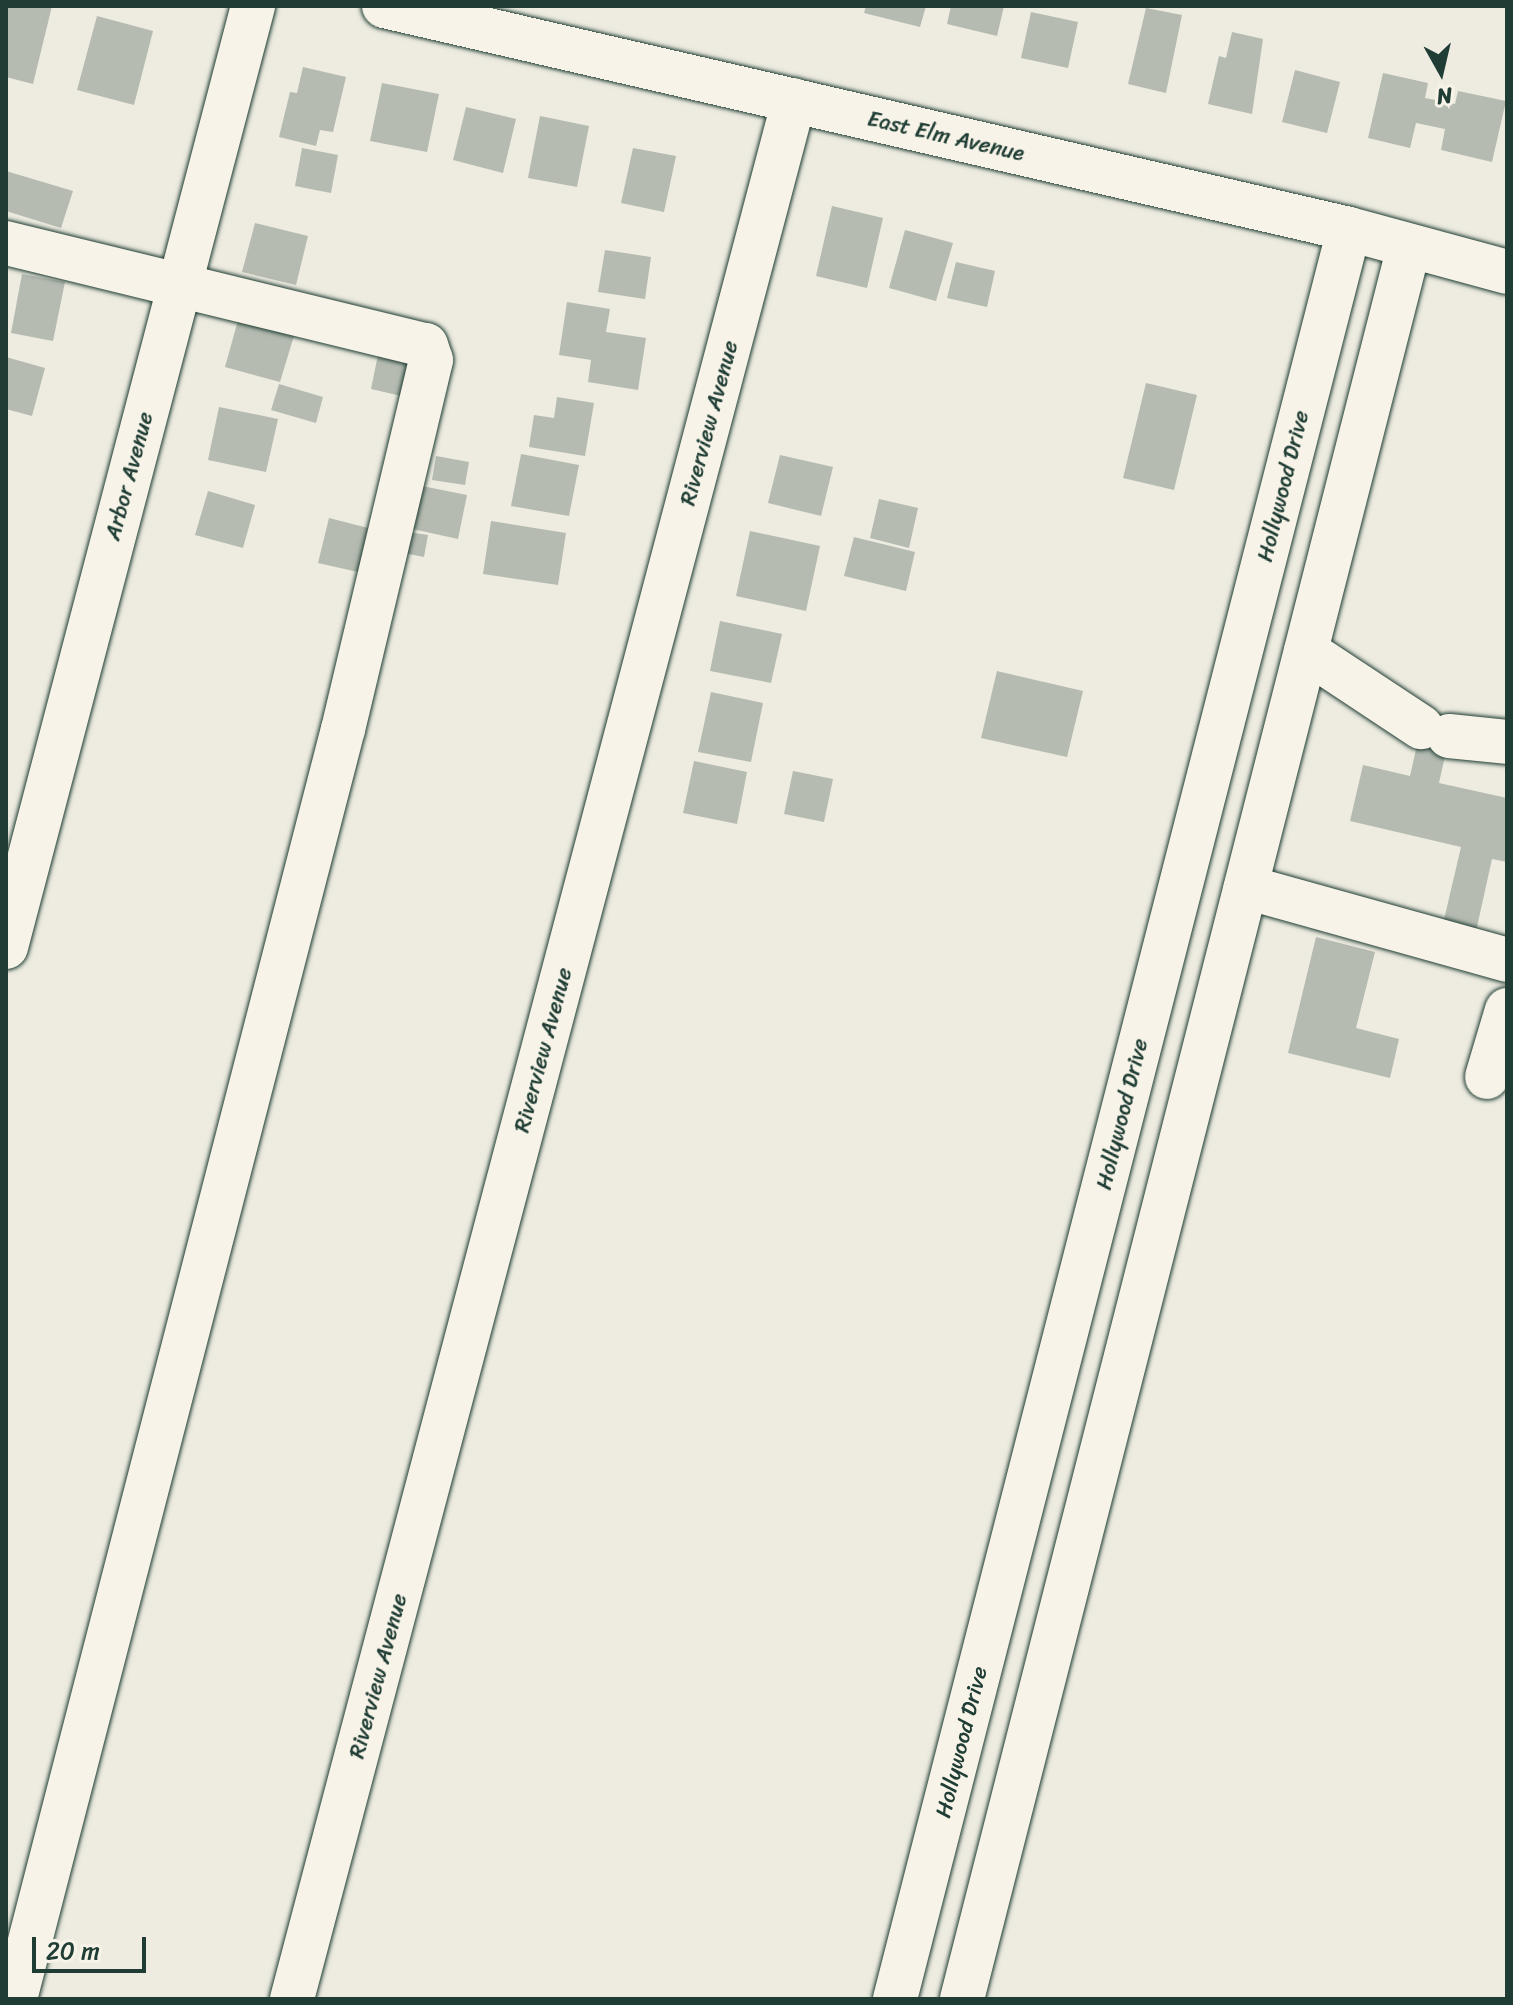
<!DOCTYPE html>
<html>
<head>
<meta charset="utf-8">
<style>
  body { margin:0 }
  #map { position:relative; width:1513px; height:2005px; overflow:hidden; background:#eeece1; font-family:Sriracha,sans-serif }
  div>[style] { position:absolute }
  .building>* { inset:0; background:#b5bbb0 }
  .roads { filter:drop-shadow(0 0 2px #1f3d34) drop-shadow(0 0 2px #1f3d34) }
  .minor>* { height:44px; margin:-22px; padding:0 22px; transform-origin:22px; border-radius:22px; background:#f7f3e8 }
  .major>* { height:44px; margin:-22px; padding:0 22px; transform-origin:22px; border-radius:22px; background:#f7f3e8 }
  span { translate:-50% -50%; white-space:nowrap; text-align:center; line-height:1.15; -webkit-text-stroke:6px #f7f3e8; paint-order:stroke }
  .street-label { font-size:22px; color:#1f3d34 }
  .frame { position:absolute; inset:0; border:8px solid #1f3d34; pointer-events:none }
  .north { position:absolute; left:1401px; top:32px; width:80px; height:80px; -webkit-text-stroke:6px #f7f3e8; paint-order:stroke; rotate:172deg; font-size:22px; font-weight:700; line-height:32px; text-align:center; color:#1f3d34 }
  .north::after { content:''; display:block; margin:auto; width:28px; height:36px; background:#1f3d34; clip-path:polygon(50% 0,100% 100%,50% 72%,0 100%) }
  .scale { position:absolute; left:32px; top:1937px; width:114px; height:36px; box-sizing:border-box; border:4px solid #1f3d34; border-top:0; padding-left:10px; font-size:24px; line-height:28px; white-space:nowrap; color:#1f3d34; -webkit-text-stroke:6px #f7f3e8; paint-order:stroke }
</style>
</head>
<body>
<div id="map">
  <div class="building">
    <div style="clip-path:polygon(6px 6px,52px 6px,33px 84px,6px 77px)"></div>
    <div style="clip-path:polygon(866px 6px,926px 6px,920px 27px,864px 13px)"></div>
    <div style="clip-path:polygon(951px 6px,1004px 6px,997px 36px,947px 24px)"></div>
    <div style="clip-path:polygon(1146px 8px,1182px 15px,1166px 93px,1128px 84px)"></div>
    <div style="clip-path:polygon(1031px 12px,1078px 22px,1068px 68px,1021px 58px)"></div>
    <div style="clip-path:polygon(97px 16px,153px 31px,134px 105px,77px 90px)"></div>
    <div style="clip-path:polygon(1232px 32px,1263px 39px,1252px 114px,1208px 104px,1219px 56px,1226px 58px)"></div>
    <div style="clip-path:polygon(303px 67px,346px 77px,333px 132px,320px 130px,316px 146px,279px 137px,290px 92px,297px 93px)"></div>
    <div style="clip-path:polygon(1295px 70px,1340px 82px,1327px 133px,1282px 122px)"></div>
    <div style="clip-path:polygon(1383px 73px,1428px 83px,1425px 98px,1455px 104px,1458px 91px,1506px 101px,1492px 162px,1441px 150px,1445px 129px,1416px 123px,1410px 148px,1368px 138px)"></div>
    <div style="clip-path:polygon(382px 83px,439px 94px,427px 152px,370px 141px)"></div>
    <div style="clip-path:polygon(466px 107px,516px 119px,503px 173px,453px 160px)"></div>
    <div style="clip-path:polygon(540px 116px,589px 126px,577px 187px,528px 178px)"></div>
    <div style="clip-path:polygon(302px 148px,338px 155px,331px 193px,295px 186px)"></div>
    <div style="clip-path:polygon(633px 148px,676px 156px,664px 212px,621px 203px)"></div>
    <div style="clip-path:polygon(6px 171px,73px 191px,61px 228px,6px 211px)"></div>
    <div style="clip-path:polygon(832px 206px,883px 218px,867px 288px,816px 276px)"></div>
    <div style="clip-path:polygon(255px 223px,308px 236px,296px 285px,242px 272px)"></div>
    <div style="clip-path:polygon(905px 230px,953px 243px,936px 301px,889px 288px)"></div>
    <div style="clip-path:polygon(605px 250px,651px 257px,645px 299px,598px 292px)"></div>
    <div style="clip-path:polygon(956px 262px,995px 271px,987px 307px,947px 298px)"></div>
    <div style="clip-path:polygon(22px 274px,65px 282px,53px 341px,11px 333px)"></div>
    <div style="clip-path:polygon(567px 302px,610px 309px,606px 332px,646px 338px,638px 390px,588px 382px,591px 360px,559px 355px)"></div>
    <div style="clip-path:polygon(240px 313px,296px 329px,280px 382px,225px 367px)"></div>
    <div style="clip-path:polygon(379px 350px,419px 359px,410px 398px,371px 389px)"></div>
    <div style="clip-path:polygon(6px 357px,45px 368px,32px 416px,6px 409px)"></div>
    <div style="clip-path:polygon(1146px 383px,1197px 395px,1174px 490px,1123px 478px)"></div>
    <div style="clip-path:polygon(279px 384px,323px 397px,316px 423px,271px 410px)"></div>
    <div style="clip-path:polygon(557px 397px,594px 403px,585px 456px,529px 447px,534px 415px,554px 418px)"></div>
    <div style="clip-path:polygon(219px 407px,278px 419px,266px 472px,208px 460px)"></div>
    <div style="clip-path:polygon(521px 454px,579px 465px,569px 516px,511px 506px)"></div>
    <div style="clip-path:polygon(780px 455px,833px 467px,821px 516px,768px 503px)"></div>
    <div style="clip-path:polygon(436px 456px,469px 462px,465px 485px,432px 480px)"></div>
    <div style="clip-path:polygon(417px 485px,467px 495px,458px 539px,408px 528px)"></div>
    <div style="clip-path:polygon(208px 491px,255px 505px,243px 548px,195px 535px)"></div>
    <div style="clip-path:polygon(879px 499px,918px 508px,909px 548px,870px 538px)"></div>
    <div style="clip-path:polygon(329px 518px,368px 528px,358px 572px,318px 563px)"></div>
    <div style="clip-path:polygon(491px 521px,566px 533px,558px 585px,483px 574px)"></div>
    <div style="clip-path:polygon(750px 531px,820px 546px,806px 611px,736px 596px)"></div>
    <div style="clip-path:polygon(407px 532px,428px 535px,424px 557px,404px 553px)"></div>
    <div style="clip-path:polygon(854px 537px,915px 552px,906px 591px,844px 576px)"></div>
    <div style="clip-path:polygon(720px 621px,782px 634px,771px 683px,710px 671px)"></div>
    <div style="clip-path:polygon(997px 671px,1083px 691px,1067px 757px,981px 738px)"></div>
    <div style="clip-path:polygon(711px 692px,763px 703px,751px 762px,698px 752px)"></div>
    <div style="clip-path:polygon(1424px 714px,1453px 720px,1439px 783px,1507px 798px,1507px 862px,1492px 859px,1475px 936px,1442px 928px,1461px 847px,1350px 821px,1363px 765px,1410px 776px)"></div>
    <div style="clip-path:polygon(694px 761px,747px 772px,737px 824px,683px 813px)"></div>
    <div style="clip-path:polygon(793px 771px,833px 779px,824px 822px,784px 814px)"></div>
    <div style="clip-path:polygon(1316px 937px,1375px 952px,1356px 1028px,1399px 1039px,1390px 1078px,1288px 1053px)"></div>
  </div>
  <div class="roads">
    <div class="minor">
      <div style="left:6px;top:243px;width:432px;rotate:13.7deg"></div>
      <div style="left:426px;top:345px;width:16px;rotate:72deg"></div>
      <div style="left:431px;top:360px;width:379px;rotate:103.4deg"></div>
      <div style="left:343px;top:729px;width:1312px;rotate:104.48deg"></div>
      <div style="left:1306px;top:651px;width:138px;rotate:33.5deg"></div>
      <div style="left:1449px;top:736px;width:58px;rotate:5.9deg"></div>
      <div style="left:1246px;top:887px;width:271px;rotate:15.6deg"></div>
      <div style="left:6px;top:947px;width:973px;rotate:-75.29deg"></div>
      <div style="left:1487px;top:1077px;width:70px;rotate:-73.4deg"></div>
      <div style="left:292px;top:1999px;width:1964px;rotate:-75.19deg"></div>
      <div style="left:895px;top:1999px;width:1827px;rotate:-75.61deg"></div>
      <div style="left:962px;top:1999px;width:1809px;rotate:-75.69deg"></div>
    </div>
    <div class="major">
      <div style="left:384px;top:6px;width:990px;rotate:13.01deg"></div>
      <div style="left:1349px;top:229px;width:164px;rotate:15.2deg"></div>
    </div>
  </div>
  <div class="street-label">
    <span style="left:946px;top:136px;rotate:13deg">East Elm Avenue</span>
    <span style="left:709px;top:423px;rotate:-75deg">Riverview Avenue</span>
    <span style="left:129px;top:476px;rotate:-75deg">Arbor Avenue</span>
    <span style="left:1283px;top:486px;rotate:-76deg">Hollywood Drive</span>
    <span style="left:543px;top:1050px;rotate:-75deg">Riverview Avenue</span>
    <span style="left:1122px;top:1114px;rotate:-76deg">Hollywood Drive</span>
    <span style="left:378px;top:1676px;rotate:-75deg">Riverview Avenue</span>
    <span style="left:961px;top:1742px;rotate:-76deg">Hollywood Drive</span>
  </div>
  <div class="frame"></div>
  <div class="north">N</div>
  <div class="scale">20 m</div>
</div>
</body>
</html>
